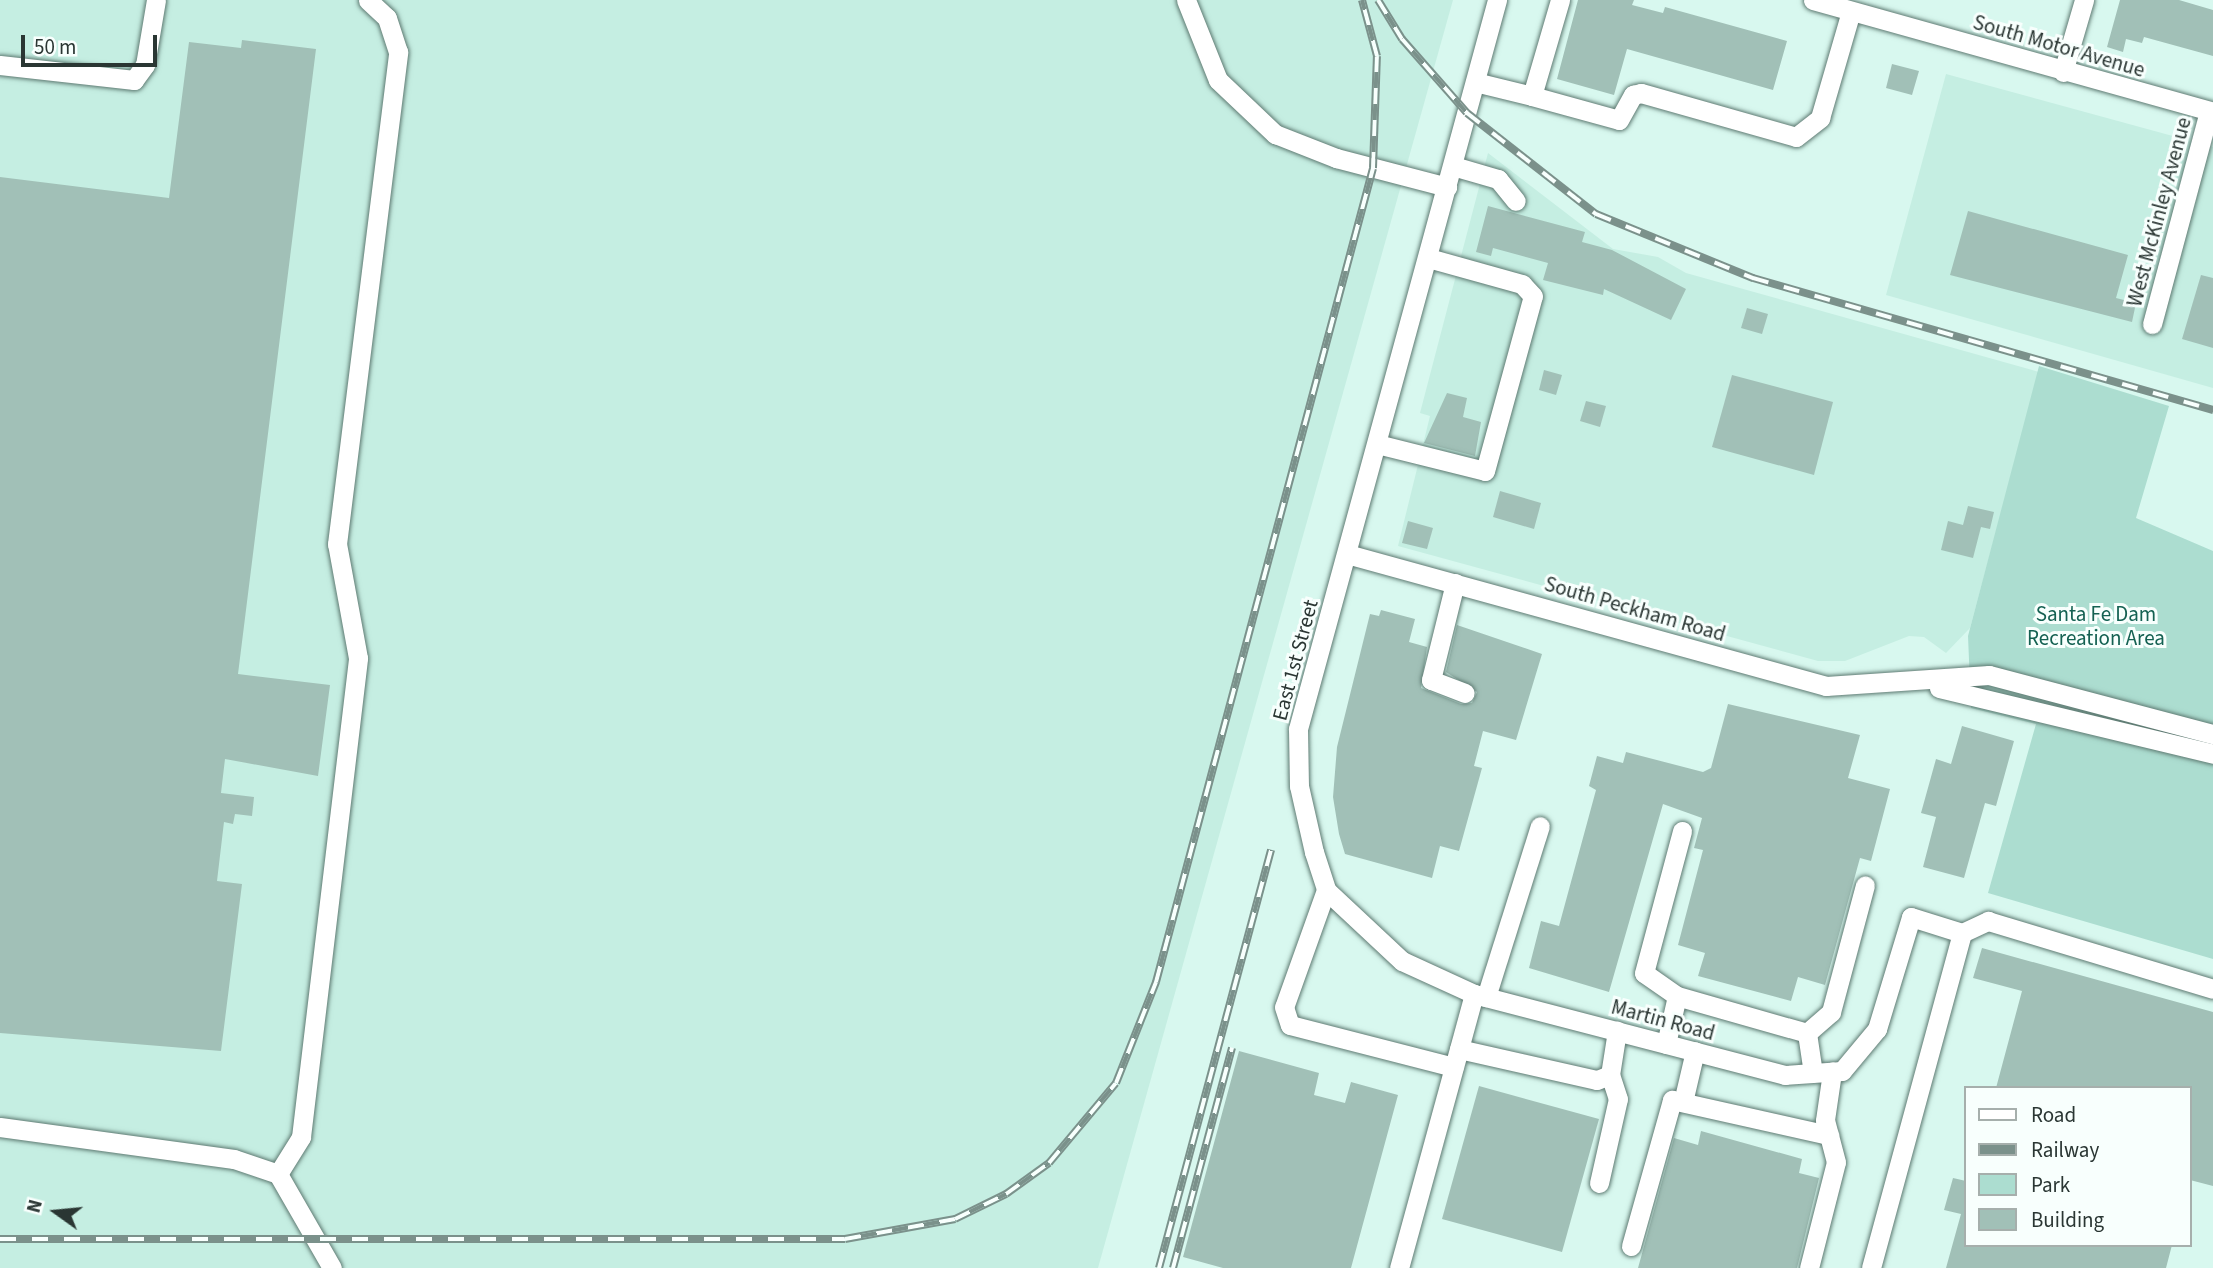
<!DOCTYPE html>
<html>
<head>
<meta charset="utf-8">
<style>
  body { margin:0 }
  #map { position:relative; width:2213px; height:1268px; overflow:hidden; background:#d8f8ef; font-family:"Source Sans 3",sans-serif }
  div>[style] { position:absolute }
  .built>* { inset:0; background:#c5eee2 }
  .green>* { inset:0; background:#acddd0 }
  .building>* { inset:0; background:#a1c0b7 }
  .roads { filter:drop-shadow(0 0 2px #5e7a72) drop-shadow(0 0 2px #5e7a72) }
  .minor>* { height:19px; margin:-9.5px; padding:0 9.5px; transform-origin:9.5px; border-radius:9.5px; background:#fff }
  .rail>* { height:8px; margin-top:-4px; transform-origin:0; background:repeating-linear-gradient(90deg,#f8fffd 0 16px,#7b918b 0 32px); box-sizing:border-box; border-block:2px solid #7b918b }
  span { translate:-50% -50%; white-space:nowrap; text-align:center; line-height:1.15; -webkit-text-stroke:6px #f8fffd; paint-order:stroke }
  .street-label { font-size:21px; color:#2a3633 }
  .park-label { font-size:21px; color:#146152 }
  .legend { position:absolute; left:1964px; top:1086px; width:228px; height:161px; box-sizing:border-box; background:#f8fffd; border:2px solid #a6afac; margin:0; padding:9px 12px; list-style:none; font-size:21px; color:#2a3633 }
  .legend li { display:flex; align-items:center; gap:14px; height:35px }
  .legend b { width:35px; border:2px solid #a6afac }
  .north { position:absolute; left:21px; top:1177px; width:70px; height:70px; -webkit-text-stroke:5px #f8fffd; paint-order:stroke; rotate:285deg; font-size:19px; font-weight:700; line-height:28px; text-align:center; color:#2a3633 }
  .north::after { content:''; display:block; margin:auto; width:24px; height:32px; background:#2a3633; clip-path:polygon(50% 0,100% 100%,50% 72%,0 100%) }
  .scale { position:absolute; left:21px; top:35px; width:136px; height:32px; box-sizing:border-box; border:4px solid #2a3633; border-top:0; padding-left:9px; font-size:21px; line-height:24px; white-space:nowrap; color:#2a3633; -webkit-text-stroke:5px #f8fffd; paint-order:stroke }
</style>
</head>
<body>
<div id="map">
  <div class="built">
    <div style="clip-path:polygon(0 0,1453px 0,1098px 1268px,0 1268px)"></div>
    <div style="clip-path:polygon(1946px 74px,2213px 147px,2213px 388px,1886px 295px)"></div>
    <div style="clip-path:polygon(1488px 153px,1613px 249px,1658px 257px,1686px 273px,2039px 372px,1970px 628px,1946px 653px,1924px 637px,1909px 636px,1845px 661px,1818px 661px,1398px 546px,1430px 416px,1420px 413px)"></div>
  </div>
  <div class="green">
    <div style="clip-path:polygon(2039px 366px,2169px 406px,2136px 518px,2213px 551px,2213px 959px,1988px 893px,2036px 724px,1971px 708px,1968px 636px)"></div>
  </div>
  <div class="building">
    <div style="clip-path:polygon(1578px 0,1634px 0,1632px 5px,1663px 13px,1665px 7px,1787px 41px,1773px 90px,1627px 49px,1614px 95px,1557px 79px)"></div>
    <div style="clip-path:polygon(2120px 0,2179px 0,2213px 10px,2213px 56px,2144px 37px,2142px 43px,2126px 39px,2123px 52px,2107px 47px)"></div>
    <div style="clip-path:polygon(242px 40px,316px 49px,238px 674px,330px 685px,318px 776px,225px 759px,221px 793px,254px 797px,252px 816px,235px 814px,233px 824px,224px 822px,217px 881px,242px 884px,221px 1051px,0 1033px,0 177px,169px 198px,189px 42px,241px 48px)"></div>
    <div style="clip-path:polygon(1892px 64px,1919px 71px,1912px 95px,1886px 88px)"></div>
    <div style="clip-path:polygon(1488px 206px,1585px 232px,1582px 242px,1612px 250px,1686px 289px,1671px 320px,1604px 289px,1603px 295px,1543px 280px,1548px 263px,1493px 248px,1491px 256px,1476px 252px)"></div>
    <div style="clip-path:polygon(1968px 211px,2128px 255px,2116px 298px,2136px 303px,2132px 322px,1950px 275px)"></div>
    <div style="clip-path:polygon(2201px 275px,2213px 278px,2213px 348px,2182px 339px)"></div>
    <div style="clip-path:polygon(1747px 308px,1768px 314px,1762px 334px,1741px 328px)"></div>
    <div style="clip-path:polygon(1544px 370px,1562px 375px,1556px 395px,1539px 390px)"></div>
    <div style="clip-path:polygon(1732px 375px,1833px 402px,1814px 475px,1712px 447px)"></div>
    <div style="clip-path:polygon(1447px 393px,1467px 398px,1463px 417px,1481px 422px,1475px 456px,1424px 443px)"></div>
    <div style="clip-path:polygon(1586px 401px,1606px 406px,1600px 427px,1580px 421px)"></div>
    <div style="clip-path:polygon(1500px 491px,1541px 503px,1534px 529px,1493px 517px)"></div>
    <div style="clip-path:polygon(1968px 506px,1994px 512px,1990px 529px,1981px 527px,1973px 558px,1941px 550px,1948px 521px,1963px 525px)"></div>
    <div style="clip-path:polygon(1408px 521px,1433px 528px,1427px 549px,1402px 543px)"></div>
    <div style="clip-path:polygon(1381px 610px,1415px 619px,1409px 642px,1427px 647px,1421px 688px,1461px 704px,1472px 703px,1477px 692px,1446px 672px,1457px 625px,1542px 654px,1516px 740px,1483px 731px,1474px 766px,1482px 768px,1459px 851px,1440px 846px,1432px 878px,1345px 854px,1339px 834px,1333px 797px,1337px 747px,1370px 614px,1379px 616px)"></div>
    <div style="clip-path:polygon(1728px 704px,1860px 735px,1848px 778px,1890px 789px,1871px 861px,1860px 858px,1825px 985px,1798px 977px,1791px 1001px,1698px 976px,1705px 953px,1678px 945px,1703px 850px,1694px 848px,1702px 818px,1663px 804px,1609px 992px,1529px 968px,1541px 921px,1559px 926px,1596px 790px,1589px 786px,1597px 756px,1623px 763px,1626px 752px,1703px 772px,1711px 768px)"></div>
    <div style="clip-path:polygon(1962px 726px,2014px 741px,1996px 806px,1985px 803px,1964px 878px,1923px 867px,1936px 817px,1921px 813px,1936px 759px,1951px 764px)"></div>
    <div style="clip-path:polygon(1982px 948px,2213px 1012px,2213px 1186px,2190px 1180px,2190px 1088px,1996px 1088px,2022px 991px,1973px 978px)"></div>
    <div style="clip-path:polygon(1239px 1051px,1319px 1073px,1314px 1095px,1345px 1103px,1351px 1082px,1398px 1095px,1351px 1268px,1223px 1268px,1183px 1257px)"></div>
    <div style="clip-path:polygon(1479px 1086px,1599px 1119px,1562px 1252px,1442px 1219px)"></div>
    <div style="clip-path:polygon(1701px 1131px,1802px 1159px,1799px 1173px,1819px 1178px,1797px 1268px,1638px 1268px,1674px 1138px,1698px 1145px)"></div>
    <div style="clip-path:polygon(1953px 1178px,1966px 1181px,1966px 1245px,2172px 1245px,2166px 1268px,1946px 1268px,1961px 1214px,1944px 1210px)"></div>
  </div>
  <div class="roads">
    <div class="minor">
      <div style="left:1186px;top:0;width:86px;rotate:68.2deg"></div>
      <div style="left:1218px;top:80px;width:79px;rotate:43.5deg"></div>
      <div style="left:1275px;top:134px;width:66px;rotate:21.5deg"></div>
      <div style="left:1336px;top:158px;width:115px;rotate:14.6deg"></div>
      <div style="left:1497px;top:0;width:756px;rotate:105.27deg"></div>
      <div style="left:1298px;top:729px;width:57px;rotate:89deg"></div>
      <div style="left:1299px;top:786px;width:68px;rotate:77.2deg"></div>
      <div style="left:1314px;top:852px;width:40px;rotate:72deg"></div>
      <div style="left:1326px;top:890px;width:104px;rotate:43.1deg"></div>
      <div style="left:1402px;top:961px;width:79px;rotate:24.6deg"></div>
      <div style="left:1474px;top:994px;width:321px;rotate:14.6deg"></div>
      <div style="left:1785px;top:1075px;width:57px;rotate:-4deg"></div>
      <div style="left:1842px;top:1071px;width:55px;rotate:-50.2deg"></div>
      <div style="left:1877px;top:1029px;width:117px;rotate:-73.1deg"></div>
      <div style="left:1911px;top:917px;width:53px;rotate:17.4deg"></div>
      <div style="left:1962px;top:933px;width:347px;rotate:105.2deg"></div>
      <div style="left:1560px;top:0;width:100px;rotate:106.3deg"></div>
      <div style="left:1532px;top:96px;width:90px;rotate:15.4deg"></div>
      <div style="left:1619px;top:120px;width:29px;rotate:-61deg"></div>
      <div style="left:1633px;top:95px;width:8px;rotate:-14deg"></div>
      <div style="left:1641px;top:93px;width:161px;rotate:15.8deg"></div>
      <div style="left:1796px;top:137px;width:31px;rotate:-38deg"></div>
      <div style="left:1820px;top:118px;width:111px;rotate:-73.8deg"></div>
      <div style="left:1813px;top:0;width:415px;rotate:15.6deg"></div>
      <div style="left:0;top:65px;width:135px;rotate:6.4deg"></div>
      <div style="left:134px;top:80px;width:19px;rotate:-54deg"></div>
      <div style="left:145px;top:65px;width:66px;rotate:-80.4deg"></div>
      <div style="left:2063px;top:72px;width:75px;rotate:-73.7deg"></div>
      <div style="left:1475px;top:82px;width:59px;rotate:13.8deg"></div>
      <div style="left:1453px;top:166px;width:47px;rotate:16.1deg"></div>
      <div style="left:1498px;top:179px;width:28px;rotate:51deg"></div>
      <div style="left:2152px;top:324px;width:220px;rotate:-75deg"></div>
      <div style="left:1377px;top:444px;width:111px;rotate:14deg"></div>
      <div style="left:1485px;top:471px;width:181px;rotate:-74.7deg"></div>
      <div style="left:1533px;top:296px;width:16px;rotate:-133deg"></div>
      <div style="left:1522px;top:284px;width:98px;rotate:-164.5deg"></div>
      <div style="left:1347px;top:554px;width:497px;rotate:15.4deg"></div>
      <div style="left:1826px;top:686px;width:163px;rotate:-3.9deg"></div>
      <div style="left:1989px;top:675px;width:232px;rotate:14.8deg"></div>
      <div style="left:1455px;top:583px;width:100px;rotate:103.9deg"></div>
      <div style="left:1431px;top:680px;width:36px;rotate:21deg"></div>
      <div style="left:1939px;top:688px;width:282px;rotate:13.5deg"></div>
      <div style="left:1326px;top:890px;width:124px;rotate:109.7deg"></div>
      <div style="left:1284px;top:1007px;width:19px;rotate:72deg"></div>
      <div style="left:1290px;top:1025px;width:169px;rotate:14.4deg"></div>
      <div style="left:1962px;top:933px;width:29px;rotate:-25deg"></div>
      <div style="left:1988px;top:921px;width:235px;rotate:16.8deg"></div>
      <div style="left:1677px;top:996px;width:135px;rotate:15.9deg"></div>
      <div style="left:1807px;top:1033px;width:40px;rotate:81.5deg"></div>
      <div style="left:1486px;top:997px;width:179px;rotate:-72.5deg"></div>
      <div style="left:1807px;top:1033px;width:32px;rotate:-41deg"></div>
      <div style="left:1831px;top:1012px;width:131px;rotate:-75deg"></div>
      <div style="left:1666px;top:1044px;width:49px;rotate:-77.1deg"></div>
      <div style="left:1677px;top:996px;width:40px;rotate:-145.1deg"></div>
      <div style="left:1644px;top:973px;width:147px;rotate:-75deg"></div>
      <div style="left:1459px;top:1049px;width:141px;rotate:12.7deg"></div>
      <div style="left:1597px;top:1080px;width:14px;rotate:-21deg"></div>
      <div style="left:1610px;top:1075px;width:45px;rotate:-81deg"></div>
      <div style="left:1683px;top:1102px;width:52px;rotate:-76.8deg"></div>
      <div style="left:0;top:1127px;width:236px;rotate:7.8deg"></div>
      <div style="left:234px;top:1159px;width:46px;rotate:18.8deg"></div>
      <div style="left:278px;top:1174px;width:108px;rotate:60.1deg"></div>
      <div style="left:278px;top:1174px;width:44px;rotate:-58.1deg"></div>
      <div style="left:301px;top:1137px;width:482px;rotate:-83.2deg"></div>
      <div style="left:358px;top:658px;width:116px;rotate:-100.4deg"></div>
      <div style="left:337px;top:544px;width:496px;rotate:-82.9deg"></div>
      <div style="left:398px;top:52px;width:36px;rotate:-108deg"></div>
      <div style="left:387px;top:18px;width:26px;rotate:-137deg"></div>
      <div style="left:1599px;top:1183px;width:86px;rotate:-77.3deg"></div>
      <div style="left:1618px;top:1099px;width:25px;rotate:-108deg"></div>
      <div style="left:1631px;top:1246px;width:152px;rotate:-74.3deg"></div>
      <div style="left:1672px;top:1100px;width:161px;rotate:12.6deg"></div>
      <div style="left:1399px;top:1268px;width:284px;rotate:-74.7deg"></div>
      <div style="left:1809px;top:1268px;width:109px;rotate:-75.7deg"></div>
      <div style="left:1836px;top:1162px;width:43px;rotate:-104.7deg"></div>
      <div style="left:1825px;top:1120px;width:49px;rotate:-81.7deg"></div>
    </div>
  </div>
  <div class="rail">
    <div style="left:1378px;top:0;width:46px;rotate:58.4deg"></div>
    <div style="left:1402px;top:39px;width:98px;rotate:48.7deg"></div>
    <div style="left:1467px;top:113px;width:164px;rotate:38.1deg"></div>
    <div style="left:1596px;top:214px;width:170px;rotate:22.2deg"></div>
    <div style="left:1753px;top:278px;width:479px;rotate:16deg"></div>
    <div style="left:0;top:1239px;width:845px"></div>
    <div style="left:845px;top:1239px;width:112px;rotate:-10.3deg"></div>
    <div style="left:955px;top:1219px;width:57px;rotate:-26.1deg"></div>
    <div style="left:1006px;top:1194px;width:53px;rotate:-35.8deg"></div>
    <div style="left:1049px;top:1163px;width:104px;rotate:-50.1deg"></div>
    <div style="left:1116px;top:1083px;width:109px;rotate:-68.4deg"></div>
    <div style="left:1156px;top:982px;width:842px;rotate:-75.07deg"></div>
    <div style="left:1373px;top:168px;width:112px;rotate:-88deg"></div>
    <div style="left:1377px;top:56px;width:58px;rotate:-105deg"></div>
    <div style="left:1159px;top:1268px;width:433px;rotate:-75deg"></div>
    <div style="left:1173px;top:1268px;width:228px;rotate:-75deg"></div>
  </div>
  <div class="street-label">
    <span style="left:2059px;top:46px;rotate:16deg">South Motor Avenue</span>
    <span style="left:2159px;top:212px;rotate:-75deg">West McKinley Avenue</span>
    <span style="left:1635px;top:609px;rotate:16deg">South Peckham Road</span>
    <span style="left:1295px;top:660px;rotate:-75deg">East 1st Street</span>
    <span style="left:1663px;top:1020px;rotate:15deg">Martin Road</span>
  </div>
  <div class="park-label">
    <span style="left:2096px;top:626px">Santa Fe Dam<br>Recreation Area</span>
  </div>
  <ul class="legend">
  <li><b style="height:9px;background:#fff"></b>Road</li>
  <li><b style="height:9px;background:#7b918b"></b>Railway</li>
  <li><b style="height:19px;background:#acddd0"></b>Park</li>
  <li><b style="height:19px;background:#a1c0b7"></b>Building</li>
  </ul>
  <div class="north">N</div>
  <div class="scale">50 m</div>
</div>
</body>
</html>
